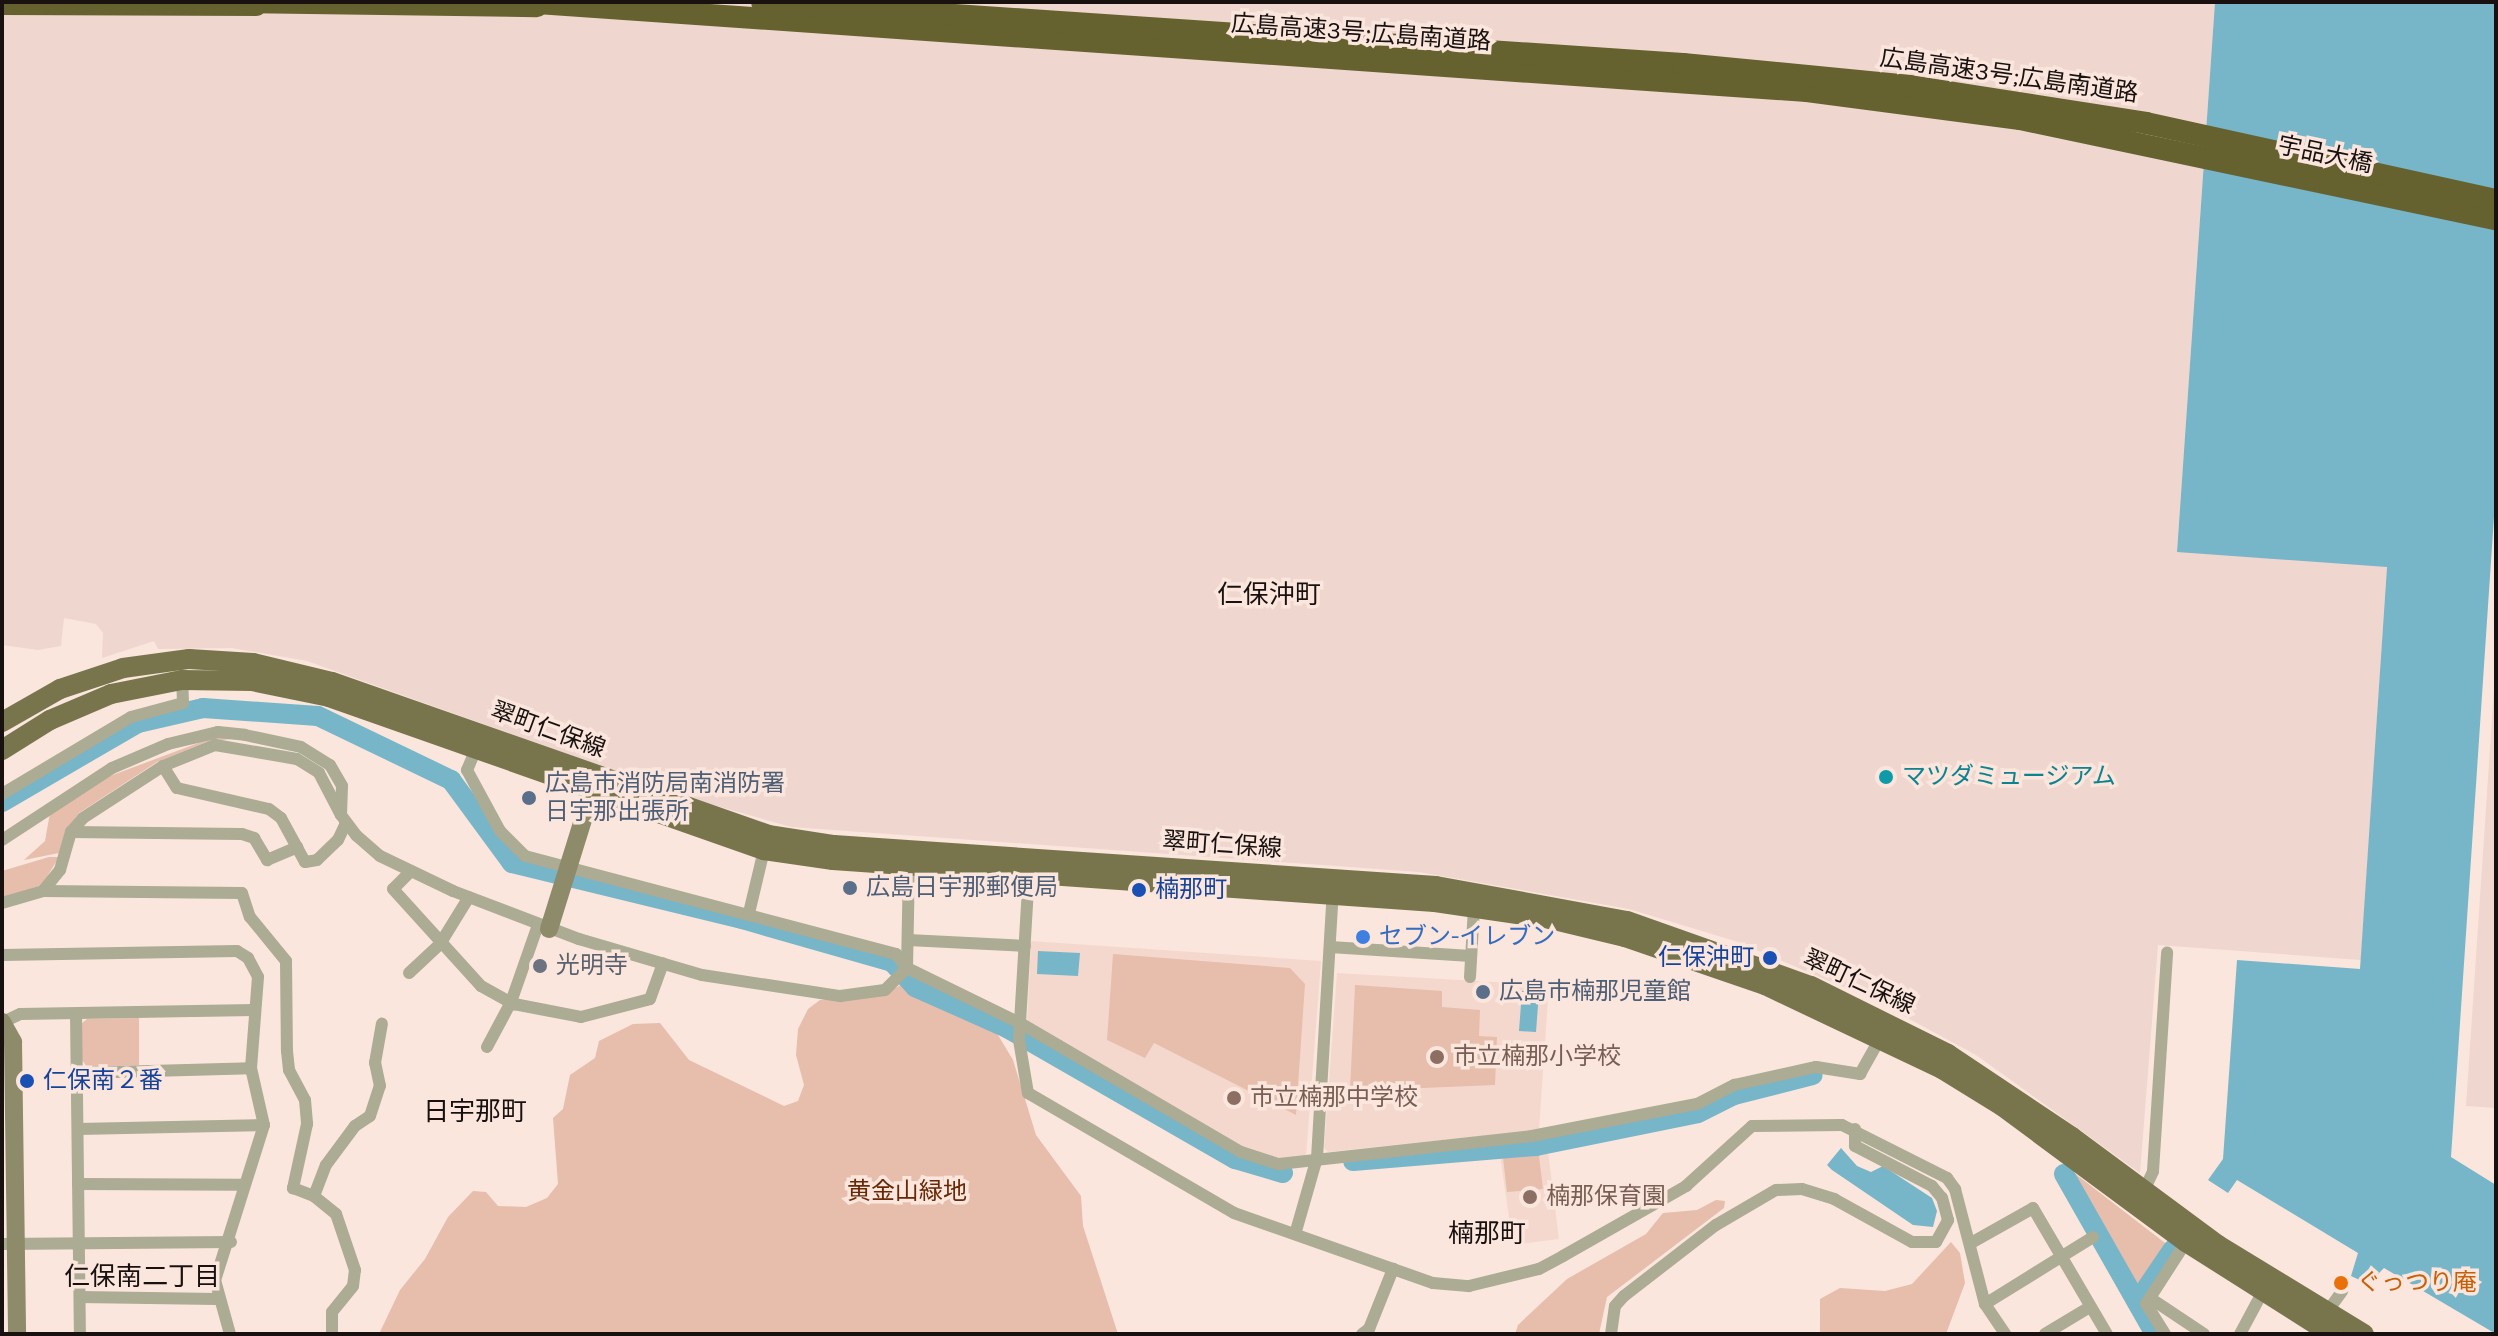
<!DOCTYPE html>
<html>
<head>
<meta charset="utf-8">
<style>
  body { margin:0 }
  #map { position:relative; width:2498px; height:1336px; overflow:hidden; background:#fae6dd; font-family:Karla,"Noto Sans JP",sans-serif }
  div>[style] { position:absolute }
  .built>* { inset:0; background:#f4d8cd }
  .industrial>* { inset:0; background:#efd6cf }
  .green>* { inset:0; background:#e7bdac }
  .water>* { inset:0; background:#77b5c9 }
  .river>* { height:20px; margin:-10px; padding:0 10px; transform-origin:10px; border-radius:10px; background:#77b5c9 }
  .street>* { height:12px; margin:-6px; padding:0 6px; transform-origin:6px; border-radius:6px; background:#acab94 }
  .secondary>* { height:18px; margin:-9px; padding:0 9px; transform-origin:9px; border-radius:9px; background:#8d8b6a }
  .primary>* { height:20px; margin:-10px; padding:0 10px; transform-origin:10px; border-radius:10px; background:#78754c }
  .highway>* { height:22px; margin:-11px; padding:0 11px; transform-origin:11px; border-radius:11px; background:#656230 }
  .dots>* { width:22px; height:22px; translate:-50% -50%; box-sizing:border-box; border:4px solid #fae6dd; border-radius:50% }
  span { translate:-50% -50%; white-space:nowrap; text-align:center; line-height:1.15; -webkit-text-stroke:7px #fae6dd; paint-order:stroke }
  .street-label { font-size:24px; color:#18110f }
  .culture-label { font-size:24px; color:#0d838f }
  .left { translate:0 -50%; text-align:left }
  .service-label { font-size:24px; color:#4e5e75 }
  .transit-label { font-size:24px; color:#164399 }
  .right { translate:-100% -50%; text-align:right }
  .shop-label { font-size:24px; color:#366cbe }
  .worship-label { font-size:24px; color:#5b616d }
  .education-label { font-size:24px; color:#785e54 }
  .park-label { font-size:24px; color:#672806 }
  .food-label { font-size:24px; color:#c56008 }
  .neighbourhood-label { font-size:26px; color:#18110f }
  .frame { position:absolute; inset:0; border:4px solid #18110f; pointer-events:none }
</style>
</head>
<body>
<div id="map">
  <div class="built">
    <div style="clip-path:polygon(1031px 941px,1321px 961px,1306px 1156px,1284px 1160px,1242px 1148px,1027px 1025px)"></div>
    <div style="clip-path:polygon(1337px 973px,1549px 985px,1539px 1130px,1328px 1152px,1324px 1148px)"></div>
    <div style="clip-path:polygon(1548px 1151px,1559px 1239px,1513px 1245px,1500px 1155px)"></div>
  </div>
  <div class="industrial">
    <div style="clip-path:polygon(2px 2px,2215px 2px,2177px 551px,2387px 566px,2361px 960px,2158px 945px,2140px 1173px,1976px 1055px,1874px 1000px,1735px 941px,1629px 909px,1419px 872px,791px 827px,699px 801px,307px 661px,232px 648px,158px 649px,154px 641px,102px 658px,103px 633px,96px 624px,64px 618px,61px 646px,38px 650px,2px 645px)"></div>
    <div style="clip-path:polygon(2496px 659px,2496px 1108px,2466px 1106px)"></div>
  </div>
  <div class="green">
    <div style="clip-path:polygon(217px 736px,231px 739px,206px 742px,157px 762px,79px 813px,65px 832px,59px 853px,24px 860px,45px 841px,50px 813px,102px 779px)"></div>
    <div style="clip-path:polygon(49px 857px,59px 857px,42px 885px,2px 898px,2px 871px)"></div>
    <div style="clip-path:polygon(1113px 954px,1290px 968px,1305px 984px,1296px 1115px,1154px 1043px,1145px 1058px,1107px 1040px)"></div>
    <div style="clip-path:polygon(906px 982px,995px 1030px,1013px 1060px,1036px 1135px,1081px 1196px,1083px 1226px,1118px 1334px,379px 1334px,400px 1290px,425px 1259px,448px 1217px,473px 1191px,486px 1192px,498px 1206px,526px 1207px,547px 1198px,558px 1184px,553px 1118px,563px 1109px,570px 1075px,595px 1058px,599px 1041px,633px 1024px,660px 1023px,689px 1060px,784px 1106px,798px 1101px,804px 1085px,796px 1055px,798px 1029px,808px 1009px,820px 1000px,888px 992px)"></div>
    <div style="clip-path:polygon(1355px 985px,1442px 991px,1442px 1007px,1480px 1010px,1479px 1036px,1497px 1037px,1495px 1085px,1350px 1091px)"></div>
    <div style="clip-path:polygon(139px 1018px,139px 1065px,87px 1067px,82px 1060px,81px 1024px,87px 1019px)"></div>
    <div style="clip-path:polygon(1539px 1156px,1543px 1189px,1507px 1192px,1503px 1158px)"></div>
    <div style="clip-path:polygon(2069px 1169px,2169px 1246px,2143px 1289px,2137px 1291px)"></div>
    <div style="clip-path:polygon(1716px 1200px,1725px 1201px,1724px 1208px,1607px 1297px,1599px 1334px,1515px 1334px,1518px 1325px,1567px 1279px,1646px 1234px,1663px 1213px,1697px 1210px)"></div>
    <div style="clip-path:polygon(1951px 1242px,1960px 1253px,1965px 1283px,1946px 1334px,1820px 1334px,1820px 1299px,1840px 1288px,1885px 1291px,1912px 1284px)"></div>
  </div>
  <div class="water">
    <div style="clip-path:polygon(2215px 2px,2496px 2px,2496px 487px,2451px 1157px,2496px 1185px,2496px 1334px,2384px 1268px,2368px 1284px,2351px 1276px,2358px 1253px,2237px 1180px,2228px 1193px,2208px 1180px,2223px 1159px,2237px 960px,2360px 969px,2387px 567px,2177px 552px)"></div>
    <div style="clip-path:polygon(1038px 951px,1080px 953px,1078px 976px,1037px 974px)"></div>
    <div style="clip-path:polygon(1522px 991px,1539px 992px,1536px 1032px,1519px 1031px)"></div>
    <div style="clip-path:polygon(1841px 1148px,1857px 1166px,1871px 1172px,1883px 1166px,1932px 1198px,1937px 1211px,1933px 1227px,1913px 1225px,1832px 1170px,1827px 1165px)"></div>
  </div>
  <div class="river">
    <div style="left:2px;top:802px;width:157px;rotate:-30.2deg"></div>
    <div style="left:138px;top:723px;width:67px;rotate:-13deg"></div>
    <div style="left:203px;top:708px;width:115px;rotate:4deg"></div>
    <div style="left:318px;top:716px;width:148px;rotate:25.7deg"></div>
    <div style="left:451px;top:780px;width:103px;rotate:53.7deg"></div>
    <div style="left:512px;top:863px;width:237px;rotate:13.7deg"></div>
    <div style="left:742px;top:919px;width:156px;rotate:16deg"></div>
    <div style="left:892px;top:962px;width:34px;rotate:47deg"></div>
    <div style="left:915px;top:987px;width:101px;rotate:24deg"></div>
    <div style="left:1007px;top:1028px;width:263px;rotate:29.9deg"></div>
    <div style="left:1235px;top:1159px;width:50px;rotate:16.3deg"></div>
    <div style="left:1353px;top:1161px;width:184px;rotate:-4.7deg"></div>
    <div style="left:1536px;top:1146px;width:165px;rotate:-11.5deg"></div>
    <div style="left:1698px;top:1113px;width:40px;rotate:-26.6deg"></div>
    <div style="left:1734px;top:1095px;width:81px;rotate:-14.2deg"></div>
    <div style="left:2064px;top:1174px;width:184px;rotate:60.4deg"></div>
    <div style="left:2137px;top:1302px;width:64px;rotate:-55.8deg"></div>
  </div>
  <div class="street">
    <div style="left:476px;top:749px;width:23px;rotate:113deg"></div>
    <div style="left:467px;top:770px;width:69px;rotate:61.6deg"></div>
    <div style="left:500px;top:831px;width:35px;rotate:45deg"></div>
    <div style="left:525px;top:856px;width:384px;rotate:14.8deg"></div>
    <div style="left:896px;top:954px;width:18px;rotate:52deg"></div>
    <div style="left:907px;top:968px;width:126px;rotate:26deg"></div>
    <div style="left:1020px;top:1023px;width:256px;rotate:30.3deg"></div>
    <div style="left:1241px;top:1152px;width:40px;rotate:18deg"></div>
    <div style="left:1279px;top:1164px;width:255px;rotate:-6.3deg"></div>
    <div style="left:1532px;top:1136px;width:168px;rotate:-11deg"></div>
    <div style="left:1697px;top:1104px;width:42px;rotate:-27.2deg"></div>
    <div style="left:1734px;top:1085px;width:84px;rotate:-12.4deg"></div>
    <div style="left:1816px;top:1067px;width:45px;rotate:9deg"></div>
    <div style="left:1860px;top:1074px;width:45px;rotate:-60.6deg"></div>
    <div style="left:163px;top:766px;width:26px;rotate:58deg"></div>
    <div style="left:177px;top:788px;width:94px;rotate:12.9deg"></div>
    <div style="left:269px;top:809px;width:15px;rotate:37deg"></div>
    <div style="left:281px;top:818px;width:50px;rotate:61.4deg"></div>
    <div style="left:305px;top:862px;width:12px;rotate:-9deg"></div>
    <div style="left:317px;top:860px;width:29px;rotate:-44deg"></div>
    <div style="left:338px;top:840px;width:19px;rotate:-65deg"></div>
    <div style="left:2px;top:794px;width:150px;rotate:-30.8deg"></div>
    <div style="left:131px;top:717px;width:54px;rotate:-15.1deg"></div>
    <div style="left:183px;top:703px;width:23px;rotate:-92deg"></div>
    <div style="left:71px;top:832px;width:171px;rotate:0.7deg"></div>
    <div style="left:242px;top:834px;width:13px;rotate:18deg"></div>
    <div style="left:254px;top:838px;width:26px;rotate:59deg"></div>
    <div style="left:267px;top:860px;width:33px;rotate:-23deg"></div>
    <div style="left:2px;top:840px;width:131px;rotate:-33.2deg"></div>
    <div style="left:112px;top:768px;width:61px;rotate:-23.2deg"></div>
    <div style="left:168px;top:744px;width:51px;rotate:-13.5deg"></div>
    <div style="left:218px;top:732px;width:27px;rotate:6deg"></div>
    <div style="left:245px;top:735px;width:57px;rotate:12.1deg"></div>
    <div style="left:301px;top:747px;width:34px;rotate:32deg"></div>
    <div style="left:330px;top:765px;width:24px;rotate:60deg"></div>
    <div style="left:342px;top:786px;width:29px;rotate:92deg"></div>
    <div style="left:341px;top:815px;width:26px;rotate:53deg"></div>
    <div style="left:357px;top:836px;width:30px;rotate:41deg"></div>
    <div style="left:380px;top:856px;width:81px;rotate:25.6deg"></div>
    <div style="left:453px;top:891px;width:135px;rotate:20.9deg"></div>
    <div style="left:579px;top:939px;width:128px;rotate:16.3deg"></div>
    <div style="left:702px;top:975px;width:140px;rotate:8.7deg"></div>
    <div style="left:840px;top:996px;width:45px;rotate:-7.6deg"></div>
    <div style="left:885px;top:990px;width:31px;rotate:-45deg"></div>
    <div style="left:907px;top:968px;width:106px;rotate:-88.9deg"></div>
    <div style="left:411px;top:871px;width:25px;rotate:135deg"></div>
    <div style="left:393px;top:889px;width:131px;rotate:47.8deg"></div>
    <div style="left:481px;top:986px;width:38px;rotate:29deg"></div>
    <div style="left:514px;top:1004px;width:68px;rotate:11deg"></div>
    <div style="left:581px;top:1017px;width:71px;rotate:-14.6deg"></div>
    <div style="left:650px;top:999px;width:38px;rotate:-70deg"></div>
    <div style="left:1029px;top:871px;width:169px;rotate:93.4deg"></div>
    <div style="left:1019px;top:1040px;width:54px;rotate:80.4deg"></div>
    <div style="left:1028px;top:1093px;width:238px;rotate:30.2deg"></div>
    <div style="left:1234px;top:1213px;width:211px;rotate:19.4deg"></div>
    <div style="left:1433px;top:1283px;width:36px;rotate:5deg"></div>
    <div style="left:1469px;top:1286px;width:72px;rotate:-13.7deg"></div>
    <div style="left:1539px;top:1269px;width:27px;rotate:-28deg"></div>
    <div style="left:1563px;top:1256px;width:142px;rotate:-29.6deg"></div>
    <div style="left:1686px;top:1186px;width:89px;rotate:-42.3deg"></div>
    <div style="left:1752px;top:1126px;width:90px;rotate:-0.6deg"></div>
    <div style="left:1842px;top:1125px;width:118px;rotate:26.8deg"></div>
    <div style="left:1947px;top:1178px;width:14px;rotate:54deg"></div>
    <div style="left:1955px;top:1189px;width:119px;rotate:75.4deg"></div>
    <div style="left:1985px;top:1304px;width:36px;rotate:56deg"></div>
    <div style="left:43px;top:891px;width:27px;rotate:-51deg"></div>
    <div style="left:60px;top:870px;width:40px;rotate:-74deg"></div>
    <div style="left:71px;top:832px;width:18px;rotate:-49deg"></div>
    <div style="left:83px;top:818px;width:95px;rotate:-33deg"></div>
    <div style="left:163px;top:766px;width:56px;rotate:-22deg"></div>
    <div style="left:215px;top:745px;width:83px;rotate:9.7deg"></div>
    <div style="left:297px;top:759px;width:26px;rotate:32deg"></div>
    <div style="left:319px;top:773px;width:47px;rotate:62.4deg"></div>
    <div style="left:2px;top:903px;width:43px;rotate:-16.3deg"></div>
    <div style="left:43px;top:891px;width:199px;rotate:0.6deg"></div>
    <div style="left:242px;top:893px;width:25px;rotate:72deg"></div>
    <div style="left:250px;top:917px;width:57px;rotate:50.7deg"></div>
    <div style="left:286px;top:961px;width:90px;rotate:89.4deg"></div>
    <div style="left:287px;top:1051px;width:19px;rotate:84deg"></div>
    <div style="left:289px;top:1070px;width:34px;rotate:62deg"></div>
    <div style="left:305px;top:1100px;width:24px;rotate:85deg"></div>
    <div style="left:307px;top:1124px;width:66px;rotate:102.3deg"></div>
    <div style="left:293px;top:1188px;width:22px;rotate:21deg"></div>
    <div style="left:749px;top:913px;width:69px;rotate:-76.6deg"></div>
    <div style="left:908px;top:940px;width:117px;rotate:2.9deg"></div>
    <div style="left:1330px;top:947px;width:141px;rotate:3.7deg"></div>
    <div style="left:2px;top:955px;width:235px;rotate:-1deg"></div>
    <div style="left:237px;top:951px;width:13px;rotate:32deg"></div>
    <div style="left:248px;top:958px;width:21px;rotate:62deg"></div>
    <div style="left:258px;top:977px;width:91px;rotate:94.4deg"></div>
    <div style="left:251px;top:1068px;width:58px;rotate:77.2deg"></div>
    <div style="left:264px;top:1125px;width:163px;rotate:107.5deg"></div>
    <div style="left:215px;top:1280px;width:56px;rotate:74.5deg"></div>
    <div style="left:409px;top:973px;width:42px;rotate:-43.1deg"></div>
    <div style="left:440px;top:944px;width:55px;rotate:-58.3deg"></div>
    <div style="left:1470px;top:977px;width:70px;rotate:-86.7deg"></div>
    <div style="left:76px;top:1014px;width:320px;rotate:89.3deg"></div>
    <div style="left:3px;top:1022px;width:19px;rotate:-25deg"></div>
    <div style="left:20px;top:1014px;width:234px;rotate:-1deg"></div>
    <div style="left:487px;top:1047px;width:51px;rotate:-61.9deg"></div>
    <div style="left:511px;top:1002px;width:82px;rotate:-70.7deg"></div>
    <div style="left:77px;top:1073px;width:174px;rotate:-1.6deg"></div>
    <div style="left:78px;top:1129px;width:186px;rotate:-1.2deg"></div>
    <div style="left:78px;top:1184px;width:164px;rotate:0.3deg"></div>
    <div style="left:2142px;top:1195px;width:26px;rotate:-65deg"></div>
    <div style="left:2153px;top:1171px;width:219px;rotate:-86.3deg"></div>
    <div style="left:1296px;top:1231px;width:76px;rotate:-74deg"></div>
    <div style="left:1317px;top:1158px;width:268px;rotate:-86.6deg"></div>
    <div style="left:1971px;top:1243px;width:71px;rotate:-29.4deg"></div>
    <div style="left:2033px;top:1208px;width:146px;rotate:59.6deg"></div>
    <div style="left:2px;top:1244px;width:229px;rotate:-0.5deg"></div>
    <div style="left:80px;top:1297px;width:137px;rotate:0.8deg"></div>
    <div style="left:2150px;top:1298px;width:65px;rotate:33.7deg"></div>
    <div style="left:1985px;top:1304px;width:127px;rotate:-31.8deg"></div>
    <div style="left:2327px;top:1312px;width:26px;rotate:-54deg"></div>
    <div style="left:332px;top:1334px;width:22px;rotate:-90deg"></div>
    <div style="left:332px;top:1312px;width:33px;rotate:-51deg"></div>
    <div style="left:353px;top:1286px;width:16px;rotate:-83deg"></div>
    <div style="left:355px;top:1270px;width:59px;rotate:-108.7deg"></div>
    <div style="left:336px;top:1214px;width:28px;rotate:-141deg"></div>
    <div style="left:314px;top:1196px;width:33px;rotate:-69deg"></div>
    <div style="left:326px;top:1165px;width:49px;rotate:-53.4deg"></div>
    <div style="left:355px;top:1126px;width:18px;rotate:-34deg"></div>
    <div style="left:370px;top:1116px;width:32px;rotate:-72deg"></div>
    <div style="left:380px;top:1086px;width:24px;rotate:-102deg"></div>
    <div style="left:375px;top:1063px;width:40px;rotate:-80deg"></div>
    <div style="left:1362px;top:1334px;width:9px;rotate:-36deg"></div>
    <div style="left:1369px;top:1329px;width:65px;rotate:-68.2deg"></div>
    <div style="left:1611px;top:1334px;width:28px;rotate:-82deg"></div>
    <div style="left:1615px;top:1306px;width:13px;rotate:-48deg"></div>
    <div style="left:1624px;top:1296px;width:116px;rotate:-37.7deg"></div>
    <div style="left:1716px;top:1225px;width:69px;rotate:-30.3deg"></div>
    <div style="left:1776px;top:1190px;width:26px;rotate:-2deg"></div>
    <div style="left:1802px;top:1189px;width:34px;rotate:17deg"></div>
    <div style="left:1834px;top:1199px;width:89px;rotate:28.9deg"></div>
    <div style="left:1912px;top:1242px;width:24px"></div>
    <div style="left:1936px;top:1242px;width:25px;rotate:-61deg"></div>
    <div style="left:1948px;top:1220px;width:23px;rotate:-105deg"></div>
    <div style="left:1942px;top:1198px;width:16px;rotate:-130deg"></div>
    <div style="left:1932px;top:1186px;width:87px;rotate:-152.5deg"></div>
    <div style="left:1855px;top:1146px;width:17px;rotate:-90deg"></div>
    <div style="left:2045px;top:1334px;width:52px;rotate:-31deg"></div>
    <div style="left:2165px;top:1334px;width:36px;rotate:-122deg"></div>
    <div style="left:2146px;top:1304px;width:74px;rotate:-57.2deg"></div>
    <div style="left:2240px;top:1334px;width:47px;rotate:-61.8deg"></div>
  </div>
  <div class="secondary">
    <div style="left:549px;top:929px;width:158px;rotate:-72.7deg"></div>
    <div style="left:2px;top:1022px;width:23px;rotate:61deg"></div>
    <div style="left:13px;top:1042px;width:292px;rotate:89.2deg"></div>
  </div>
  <div class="primary">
    <div style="left:2px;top:722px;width:67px;rotate:-29.6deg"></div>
    <div style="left:60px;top:689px;width:66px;rotate:-18.4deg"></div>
    <div style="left:123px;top:668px;width:67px;rotate:-7.8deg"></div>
    <div style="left:189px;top:659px;width:64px;rotate:3.6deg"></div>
    <div style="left:253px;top:663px;width:81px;rotate:13.5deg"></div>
    <div style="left:332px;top:682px;width:462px;rotate:19.3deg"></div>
    <div style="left:768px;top:835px;width:67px;rotate:8.6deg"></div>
    <div style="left:834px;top:845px;width:603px;rotate:3.9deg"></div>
    <div style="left:1436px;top:886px;width:194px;rotate:10.4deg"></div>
    <div style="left:1627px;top:921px;width:195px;rotate:19.5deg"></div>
    <div style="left:1811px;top:986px;width:153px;rotate:26.4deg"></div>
    <div style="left:1948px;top:1054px;width:149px;rotate:33.8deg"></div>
    <div style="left:2072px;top:1137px;width:182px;rotate:36.5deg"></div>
    <div style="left:2218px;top:1245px;width:171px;rotate:31.4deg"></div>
    <div style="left:2px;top:750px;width:57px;rotate:-32deg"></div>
    <div style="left:50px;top:720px;width:66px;rotate:-23.1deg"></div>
    <div style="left:111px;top:694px;width:72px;rotate:-11.2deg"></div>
    <div style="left:182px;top:680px;width:70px;rotate:0.8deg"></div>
    <div style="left:252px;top:681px;width:79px;rotate:11.7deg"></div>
    <div style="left:329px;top:697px;width:461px;rotate:19.4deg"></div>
    <div style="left:764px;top:850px;width:70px;rotate:8.2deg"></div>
    <div style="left:833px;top:860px;width:603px;rotate:3.99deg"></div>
    <div style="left:1435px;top:902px;width:116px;rotate:8.4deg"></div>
    <div style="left:1550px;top:919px;width:77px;rotate:13.5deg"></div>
    <div style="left:1625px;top:937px;width:148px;rotate:18.9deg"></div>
    <div style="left:1765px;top:985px;width:196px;rotate:25.4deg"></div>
    <div style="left:1942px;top:1069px;width:70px;rotate:31.7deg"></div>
    <div style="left:2002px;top:1106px;width:229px;rotate:36.5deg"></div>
    <div style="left:2186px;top:1242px;width:172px;rotate:32.4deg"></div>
  </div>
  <div class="highway">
    <div style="left:241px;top:2px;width:296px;rotate:0.8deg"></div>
    <div style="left:523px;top:2px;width:1287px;rotate:3.97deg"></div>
    <div style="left:1807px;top:91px;width:215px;rotate:7.5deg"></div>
    <div style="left:2020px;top:119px;width:486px;rotate:11.9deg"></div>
    <div style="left:762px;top:2px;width:923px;rotate:3.85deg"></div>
    <div style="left:1683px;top:64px;width:228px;rotate:5.5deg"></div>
    <div style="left:1910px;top:86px;width:239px;rotate:8.9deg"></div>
    <div style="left:2146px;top:123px;width:358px;rotate:12.4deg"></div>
    <div style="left:2px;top:4px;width:254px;rotate:0.2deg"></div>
  </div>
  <div class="dots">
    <div style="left:1886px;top:777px;background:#0f9aa8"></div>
    <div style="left:529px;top:798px;background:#5c6f8a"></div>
    <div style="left:850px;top:888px;background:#5c6f8a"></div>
    <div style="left:1139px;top:890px;background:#1a4fb4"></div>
    <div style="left:1363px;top:937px;background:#3f7fe0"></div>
    <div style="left:1770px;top:958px;background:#1a4fb4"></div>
    <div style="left:540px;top:966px;background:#6b7280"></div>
    <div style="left:1483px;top:992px;background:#5c6f8a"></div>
    <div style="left:1437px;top:1057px;background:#8d6e63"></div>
    <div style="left:27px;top:1081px;background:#1a4fb4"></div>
    <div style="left:1234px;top:1098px;background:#8d6e63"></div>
    <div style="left:1530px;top:1197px;background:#8d6e63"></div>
    <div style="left:2341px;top:1283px;background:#e8710a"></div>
  </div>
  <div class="street-label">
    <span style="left:1361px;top:33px;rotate:4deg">広島高速3号;広島南道路</span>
    <span style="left:2009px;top:76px;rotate:8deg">広島高速3号;広島南道路</span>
    <span style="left:2325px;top:155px;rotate:12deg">宇品大橋</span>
    <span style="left:548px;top:730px;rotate:20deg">翠町仁保線</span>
    <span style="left:1222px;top:845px;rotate:4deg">翠町仁保線</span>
    <span style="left:1859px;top:982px;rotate:25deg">翠町仁保線</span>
  </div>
  <div class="culture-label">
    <span class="left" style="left:1902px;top:777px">マツダミュージアム</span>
  </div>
  <div class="service-label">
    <span class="left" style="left:545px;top:798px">広島市消防局南消防署<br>日宇那出張所</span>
    <span class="left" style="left:866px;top:888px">広島日宇那郵便局</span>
    <span class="left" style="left:1499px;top:992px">広島市楠那児童館</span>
  </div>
  <div class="transit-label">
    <span class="left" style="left:1155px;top:890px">楠那町</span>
    <span class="right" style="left:1754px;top:958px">仁保沖町</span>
    <span class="left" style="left:43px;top:1081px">仁保南２番</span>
  </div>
  <div class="shop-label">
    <span class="left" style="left:1379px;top:937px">セブン-イレブン</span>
  </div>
  <div class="worship-label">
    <span class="left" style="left:556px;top:966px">光明寺</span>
  </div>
  <div class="education-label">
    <span class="left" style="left:1453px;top:1057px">市立楠那小学校</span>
    <span class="left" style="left:1250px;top:1098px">市立楠那中学校</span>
    <span class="left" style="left:1546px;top:1197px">楠那保育園</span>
  </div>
  <div class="park-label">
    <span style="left:907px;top:1192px">黄金山緑地</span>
  </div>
  <div class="food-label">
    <span class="left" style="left:2357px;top:1283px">ぐっつり庵</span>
  </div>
  <div class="neighbourhood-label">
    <span style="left:1269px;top:595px">仁保沖町</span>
    <span style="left:475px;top:1112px">日宇那町</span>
    <span style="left:1487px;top:1234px">楠那町</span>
    <span style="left:142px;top:1277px">仁保南二丁目</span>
  </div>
  <div class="frame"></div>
</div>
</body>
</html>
